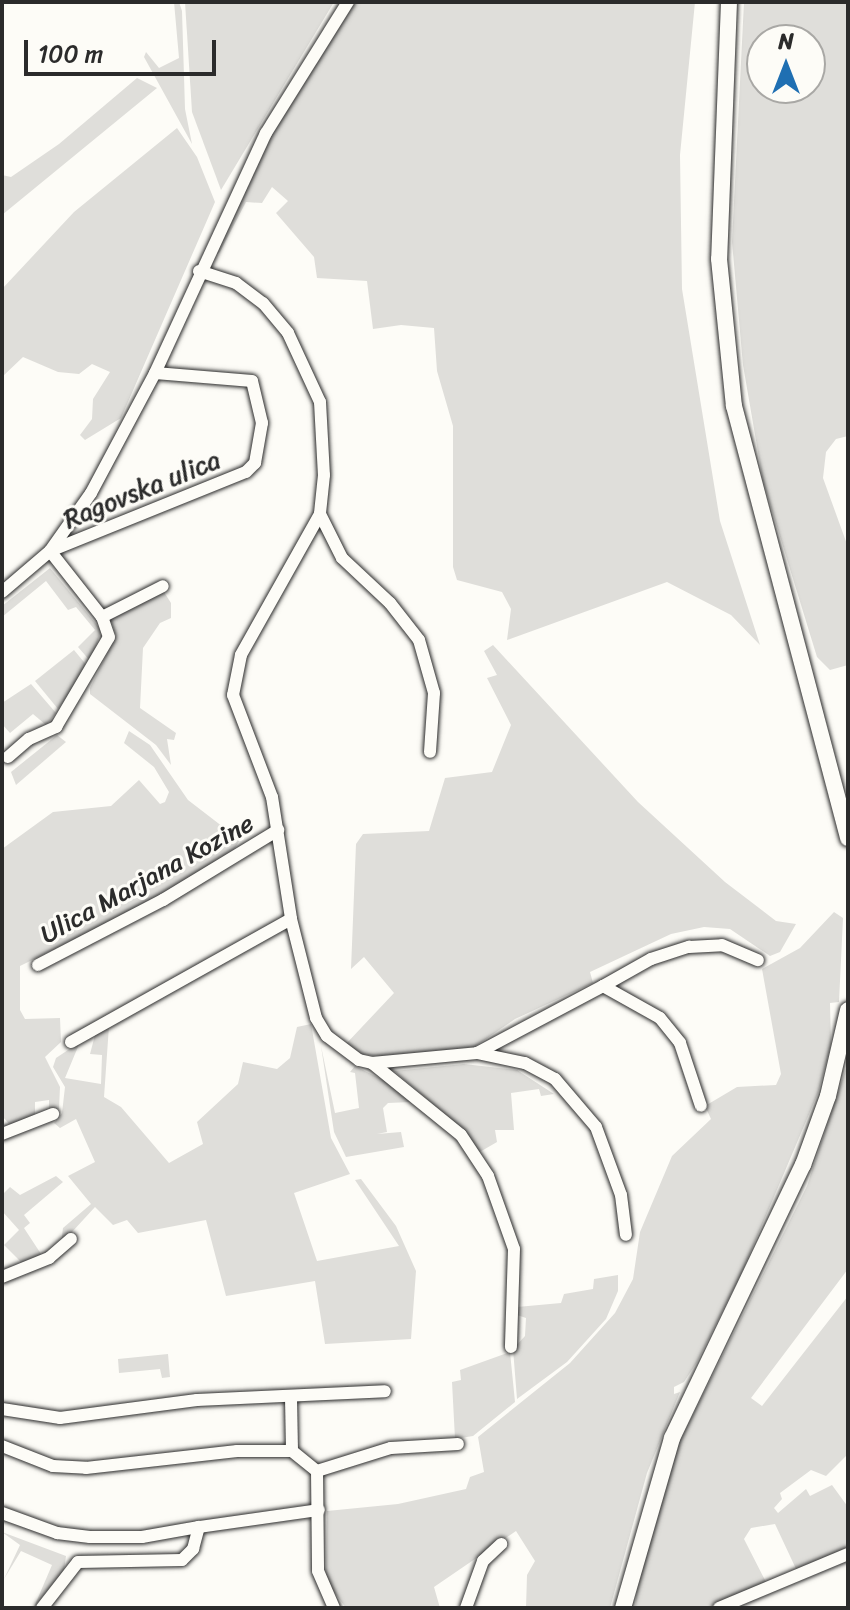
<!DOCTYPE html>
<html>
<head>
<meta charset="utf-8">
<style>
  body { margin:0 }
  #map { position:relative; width:850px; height:1610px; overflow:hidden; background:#fdfcf7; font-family:Sriracha,sans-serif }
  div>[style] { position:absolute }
  .green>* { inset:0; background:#dfdeda }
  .roads { filter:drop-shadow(0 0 2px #2b2b2b) drop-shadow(0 0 2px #2b2b2b) }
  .minor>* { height:12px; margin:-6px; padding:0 6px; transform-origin:6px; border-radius:6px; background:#fdfcf7 }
  .major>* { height:16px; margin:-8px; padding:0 8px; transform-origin:8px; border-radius:8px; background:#fdfcf7 }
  span { translate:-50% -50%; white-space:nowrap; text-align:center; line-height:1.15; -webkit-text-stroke:6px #fdfcf7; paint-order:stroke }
  .street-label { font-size:26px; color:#2b2b2b }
  .frame { position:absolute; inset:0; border:4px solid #2b2b2b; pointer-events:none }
  .north { position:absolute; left:746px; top:24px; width:80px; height:80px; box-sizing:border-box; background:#fdfcf7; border:2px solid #a9a8a5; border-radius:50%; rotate:0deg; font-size:22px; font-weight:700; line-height:32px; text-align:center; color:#2b2b2b }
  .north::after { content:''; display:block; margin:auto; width:28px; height:36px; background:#1f6fb2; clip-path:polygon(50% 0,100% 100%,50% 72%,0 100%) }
  .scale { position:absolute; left:24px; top:40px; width:192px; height:36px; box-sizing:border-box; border:4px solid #2b2b2b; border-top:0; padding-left:10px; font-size:24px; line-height:28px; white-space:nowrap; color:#2b2b2b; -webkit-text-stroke:6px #fdfcf7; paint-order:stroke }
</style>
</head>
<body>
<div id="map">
  <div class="green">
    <div style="clip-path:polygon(174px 2px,179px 2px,182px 11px,185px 109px,192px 144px,144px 57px,146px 52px,159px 68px,179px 58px)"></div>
    <div style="clip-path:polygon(185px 2px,334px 2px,221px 190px,192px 112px)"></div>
    <div style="clip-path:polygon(352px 2px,695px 2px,680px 155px,682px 289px,720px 521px,760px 645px,731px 615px,667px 582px,507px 640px,511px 609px,502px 592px,457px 580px,453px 567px,453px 426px,437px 371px,434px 328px,401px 325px,373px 329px,367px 281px,317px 278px,314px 257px,276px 213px,288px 201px,272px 187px,262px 203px,246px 202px,220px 252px,211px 258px,240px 185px)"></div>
    <div style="clip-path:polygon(evenodd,744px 2px,848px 2px,848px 436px,836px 439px,826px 452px,823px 478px,848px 547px,848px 665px,830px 670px,817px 657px,763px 481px,743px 365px,732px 242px,744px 2px,762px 40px,810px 40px,810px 88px,762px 88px,762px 40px)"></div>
    <div style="clip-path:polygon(137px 78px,157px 88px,2px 215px,2px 175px,11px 177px,59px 144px)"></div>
    <div style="clip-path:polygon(177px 128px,197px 157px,215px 202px,121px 418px,85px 440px,80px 435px,92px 419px,93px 399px,110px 372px,92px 364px,79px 374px,58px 372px,23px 357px,2px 377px,2px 289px,74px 212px)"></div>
    <div style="clip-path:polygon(50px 568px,101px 630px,91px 662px,78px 647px,95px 630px,76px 607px,68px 610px,46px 581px,2px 617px,2px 606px)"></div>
    <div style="clip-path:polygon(164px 592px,171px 603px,171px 618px,160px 623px,143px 648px,140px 708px,176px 733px,174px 740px,167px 739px,171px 765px,156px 745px,90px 694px,90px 688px,116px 636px,109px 615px)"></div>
    <div style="clip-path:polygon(493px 645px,638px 802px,725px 882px,776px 921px,796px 924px,780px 952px,770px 956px,730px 929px,704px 927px,671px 934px,590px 972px,593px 983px,515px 1019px,474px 1047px,390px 1057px,359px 1054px,345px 1045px,394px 993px,364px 957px,351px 969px,356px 844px,363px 834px,429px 831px,445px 778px,492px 772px,511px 725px,487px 678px,497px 675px,484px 651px)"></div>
    <div style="clip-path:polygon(74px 650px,88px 667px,58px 709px,35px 681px)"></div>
    <div style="clip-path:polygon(31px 684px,56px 713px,46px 725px,33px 714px,10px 733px,2px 724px,2px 703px)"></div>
    <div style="clip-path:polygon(129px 731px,150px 745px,188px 800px,240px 840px,231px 854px,166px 894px,20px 966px,20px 1010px,25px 1019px,60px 1018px,61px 1042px,45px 1057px,60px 1087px,59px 1109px,49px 1111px,49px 1100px,35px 1102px,35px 1118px,12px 1127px,2px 1116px,2px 849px,53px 812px,111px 806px,139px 780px,160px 804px,165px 802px,169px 792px,154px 767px,124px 743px)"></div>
    <div style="clip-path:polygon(57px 735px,66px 742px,16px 785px,11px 772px)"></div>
    <div style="clip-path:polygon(834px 912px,843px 918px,839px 1002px,830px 1003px,831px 1045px,818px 1093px,742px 1272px,697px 1362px,684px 1382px,674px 1387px,674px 1394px,680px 1392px,647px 1473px,610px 1608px,526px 1608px,527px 1575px,535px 1561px,516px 1531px,434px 1587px,440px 1608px,346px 1608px,326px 1581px,327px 1511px,398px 1504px,466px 1489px,470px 1477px,484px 1472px,478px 1437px,570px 1363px,615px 1313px,633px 1279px,640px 1232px,672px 1156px,711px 1119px,705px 1106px,737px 1087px,776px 1085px,781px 1074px,762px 969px,800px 948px)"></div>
    <div style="clip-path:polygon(311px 1024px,331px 1138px,350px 1174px,294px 1193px,317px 1261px,399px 1246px,355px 1180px,361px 1179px,396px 1226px,416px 1271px,411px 1339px,325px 1344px,315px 1281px,226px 1296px,206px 1220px,138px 1233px,127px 1220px,113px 1225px,95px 1207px,61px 1244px,63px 1228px,91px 1204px,68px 1176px,95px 1162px,76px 1119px,60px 1128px,54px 1123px,62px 1113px,65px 1087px,53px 1067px,56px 1058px,80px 1042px,65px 1078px,101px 1084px,102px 1055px,90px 1054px,95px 1035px,109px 1026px,104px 1097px,121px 1107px,169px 1163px,203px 1144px,197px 1122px,238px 1084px,243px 1062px,277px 1069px,290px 1058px,297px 1027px)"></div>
    <div style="clip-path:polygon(321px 1046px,335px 1113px,359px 1108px,355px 1073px,350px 1072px,355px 1066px,393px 1085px,411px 1102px,388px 1103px,383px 1108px,387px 1132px,377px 1134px,401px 1132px,404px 1147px,346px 1157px,334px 1132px)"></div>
    <div style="clip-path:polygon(848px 1062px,848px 1269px,751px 1398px,762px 1406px,848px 1296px,848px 1454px,826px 1476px,811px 1470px,780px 1493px,782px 1499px,774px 1508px,778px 1513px,806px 1489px,810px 1496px,832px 1485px,848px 1507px,848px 1548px,797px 1571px,775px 1524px,751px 1528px,744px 1539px,767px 1584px,706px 1608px,635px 1608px,639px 1571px,680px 1441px,807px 1186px)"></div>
    <div style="clip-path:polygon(464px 1064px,517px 1070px,554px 1094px,541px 1096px,539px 1089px,511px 1093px,514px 1130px,495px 1130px,497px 1142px,478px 1153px,440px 1110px,394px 1071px)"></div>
    <div style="clip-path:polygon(56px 1176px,63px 1182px,24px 1215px,30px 1223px,24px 1228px,43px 1257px,24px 1265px,4px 1245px,19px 1230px,2px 1211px,2px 1195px,10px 1187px,20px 1195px)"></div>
    <div style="clip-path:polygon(618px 1275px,618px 1291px,606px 1319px,567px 1362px,517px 1399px,513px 1349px,525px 1336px,526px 1318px,517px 1315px,517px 1307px,561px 1303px,564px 1294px,593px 1289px,594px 1279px)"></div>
    <div style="clip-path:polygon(510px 1352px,515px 1402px,473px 1436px,455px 1439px,452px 1382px,461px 1380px,460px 1370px)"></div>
    <div style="clip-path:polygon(168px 1354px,170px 1377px,162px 1378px,160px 1369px,119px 1373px,118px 1359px)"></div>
    <div style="clip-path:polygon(2px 1532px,66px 1556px,64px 1570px,34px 1607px,52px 1565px,21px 1551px,4px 1579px,20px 1545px)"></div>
  </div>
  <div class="roads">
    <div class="minor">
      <div style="left:199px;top:271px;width:39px;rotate:18deg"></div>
      <div style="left:236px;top:283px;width:34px;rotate:37deg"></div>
      <div style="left:263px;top:303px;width:39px;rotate:50deg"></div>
      <div style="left:288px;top:333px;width:76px;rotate:65.1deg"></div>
      <div style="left:320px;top:402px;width:73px;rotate:86.9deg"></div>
      <div style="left:324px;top:475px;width:39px;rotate:96deg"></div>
      <div style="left:320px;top:514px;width:162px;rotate:119.3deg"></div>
      <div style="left:241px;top:655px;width:41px;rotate:101.3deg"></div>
      <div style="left:233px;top:695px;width:109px;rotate:69.1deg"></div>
      <div style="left:272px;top:797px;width:123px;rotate:81.1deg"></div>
      <div style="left:291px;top:919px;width:102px;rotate:75.8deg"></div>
      <div style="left:316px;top:1018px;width:21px;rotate:59deg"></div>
      <div style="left:327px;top:1036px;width:40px;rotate:37deg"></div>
      <div style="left:359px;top:1060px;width:13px;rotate:13deg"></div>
      <div style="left:372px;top:1063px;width:105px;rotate:-5.4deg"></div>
      <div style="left:477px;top:1053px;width:49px;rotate:11.8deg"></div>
      <div style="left:525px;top:1063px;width:34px;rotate:28deg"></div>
      <div style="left:555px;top:1079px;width:63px;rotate:49.5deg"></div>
      <div style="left:596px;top:1127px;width:72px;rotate:69.8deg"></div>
      <div style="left:621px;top:1195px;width:40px;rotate:82.9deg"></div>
      <div style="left:320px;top:514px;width:49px;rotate:63.4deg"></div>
      <div style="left:342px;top:558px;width:66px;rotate:43.2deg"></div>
      <div style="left:390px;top:603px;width:47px;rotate:51.9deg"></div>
      <div style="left:419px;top:640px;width:55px;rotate:74.2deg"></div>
      <div style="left:434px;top:693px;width:59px;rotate:93.9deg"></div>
      <div style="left:2px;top:592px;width:63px;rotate:-40.5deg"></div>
      <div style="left:50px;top:551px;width:71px;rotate:-54.7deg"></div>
      <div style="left:91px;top:493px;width:136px;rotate:-61.9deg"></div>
      <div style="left:155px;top:373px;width:264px;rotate:-65.2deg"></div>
      <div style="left:266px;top:133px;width:155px;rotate:-58deg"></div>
      <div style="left:102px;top:617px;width:68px;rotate:-26.9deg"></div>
      <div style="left:8px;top:757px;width:28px;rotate:-41deg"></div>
      <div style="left:29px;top:739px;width:30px;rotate:-24deg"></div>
      <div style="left:56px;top:727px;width:104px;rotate:-59.5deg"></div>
      <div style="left:109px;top:637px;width:21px;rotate:-109deg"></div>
      <div style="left:102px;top:617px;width:84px;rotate:-128.2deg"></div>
      <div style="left:50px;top:551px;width:211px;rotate:-22deg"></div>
      <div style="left:246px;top:472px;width:13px;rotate:-45deg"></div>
      <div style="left:255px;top:463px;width:41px;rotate:-80.1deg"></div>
      <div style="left:262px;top:423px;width:43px;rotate:-103.4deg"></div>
      <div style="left:252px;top:381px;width:97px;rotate:-175.3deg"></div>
      <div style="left:38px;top:965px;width:141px;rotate:-27.5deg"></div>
      <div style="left:163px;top:900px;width:135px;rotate:-31.3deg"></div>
      <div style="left:603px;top:986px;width:55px;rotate:-29.4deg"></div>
      <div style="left:651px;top:959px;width:40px;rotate:-18deg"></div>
      <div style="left:689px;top:947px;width:33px;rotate:-3deg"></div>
      <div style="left:722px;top:945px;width:39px;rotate:23deg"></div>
      <div style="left:71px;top:1042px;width:252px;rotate:-29.2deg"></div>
      <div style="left:477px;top:1053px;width:143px;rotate:-28deg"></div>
      <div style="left:603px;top:986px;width:65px;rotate:29.3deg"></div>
      <div style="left:660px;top:1018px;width:32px;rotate:51deg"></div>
      <div style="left:680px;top:1043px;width:66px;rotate:71.6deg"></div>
      <div style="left:372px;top:1063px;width:114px;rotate:39deg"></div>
      <div style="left:461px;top:1135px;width:49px;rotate:56.6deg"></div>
      <div style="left:488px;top:1176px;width:77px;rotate:70.4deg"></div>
      <div style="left:514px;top:1249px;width:98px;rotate:91.8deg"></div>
      <div style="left:2px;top:1134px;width:55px;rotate:-21.4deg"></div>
      <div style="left:2px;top:1277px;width:51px;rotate:-22deg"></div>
      <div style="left:49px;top:1258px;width:29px;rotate:-41deg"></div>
      <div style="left:291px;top:1398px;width:53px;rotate:88.9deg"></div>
      <div style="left:2px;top:1409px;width:59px;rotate:8.8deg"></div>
      <div style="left:60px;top:1418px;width:138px;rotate:-7.5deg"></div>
      <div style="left:197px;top:1400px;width:188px;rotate:-2.7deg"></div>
      <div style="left:2px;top:1446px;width:55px;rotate:21.4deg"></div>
      <div style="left:53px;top:1466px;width:33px;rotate:3deg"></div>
      <div style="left:86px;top:1468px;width:152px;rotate:-6.4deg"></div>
      <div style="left:237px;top:1451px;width:55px"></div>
      <div style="left:292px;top:1451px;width:32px;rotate:39deg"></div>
      <div style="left:317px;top:1471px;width:77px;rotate:-17.3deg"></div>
      <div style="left:391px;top:1448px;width:67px;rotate:-3.4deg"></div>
      <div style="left:317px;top:1471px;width:100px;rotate:89.4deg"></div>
      <div style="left:318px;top:1571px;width:40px;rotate:66.6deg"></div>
      <div style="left:2px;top:1513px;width:59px;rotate:20deg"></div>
      <div style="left:57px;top:1533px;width:33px;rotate:7deg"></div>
      <div style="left:90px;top:1537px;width:52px"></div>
      <div style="left:142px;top:1537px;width:58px;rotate:-10deg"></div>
      <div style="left:42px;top:1608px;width:58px;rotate:-52deg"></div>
      <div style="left:78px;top:1562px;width:104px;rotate:-1.1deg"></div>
      <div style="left:182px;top:1560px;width:16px;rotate:-45deg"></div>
      <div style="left:193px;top:1549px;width:23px;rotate:-75deg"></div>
      <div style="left:199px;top:1527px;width:121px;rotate:-8.1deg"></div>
      <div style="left:466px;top:1608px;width:50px;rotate:-70.1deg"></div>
      <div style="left:483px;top:1561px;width:25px;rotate:-43deg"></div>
      <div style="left:719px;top:1608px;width:140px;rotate:-22.7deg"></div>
    </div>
    <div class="major">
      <div style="left:729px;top:2px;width:257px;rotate:92.2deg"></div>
      <div style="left:719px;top:259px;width:148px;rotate:84.2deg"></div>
      <div style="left:734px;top:406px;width:447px;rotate:75.2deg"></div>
      <div style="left:623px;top:1608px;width:177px;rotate:-73.9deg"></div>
      <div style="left:672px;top:1438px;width:303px;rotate:-64.4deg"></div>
      <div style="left:803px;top:1165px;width:73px;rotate:-70.1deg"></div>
      <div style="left:828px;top:1096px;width:88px;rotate:-76.9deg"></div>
    </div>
  </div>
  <div class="street-label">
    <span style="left:142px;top:490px;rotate:-22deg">Ragovska ulica</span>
    <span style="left:147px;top:879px;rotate:-29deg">Ulica Marjana Kozine</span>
  </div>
  <div class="frame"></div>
  <div class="north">N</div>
  <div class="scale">100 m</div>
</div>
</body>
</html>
